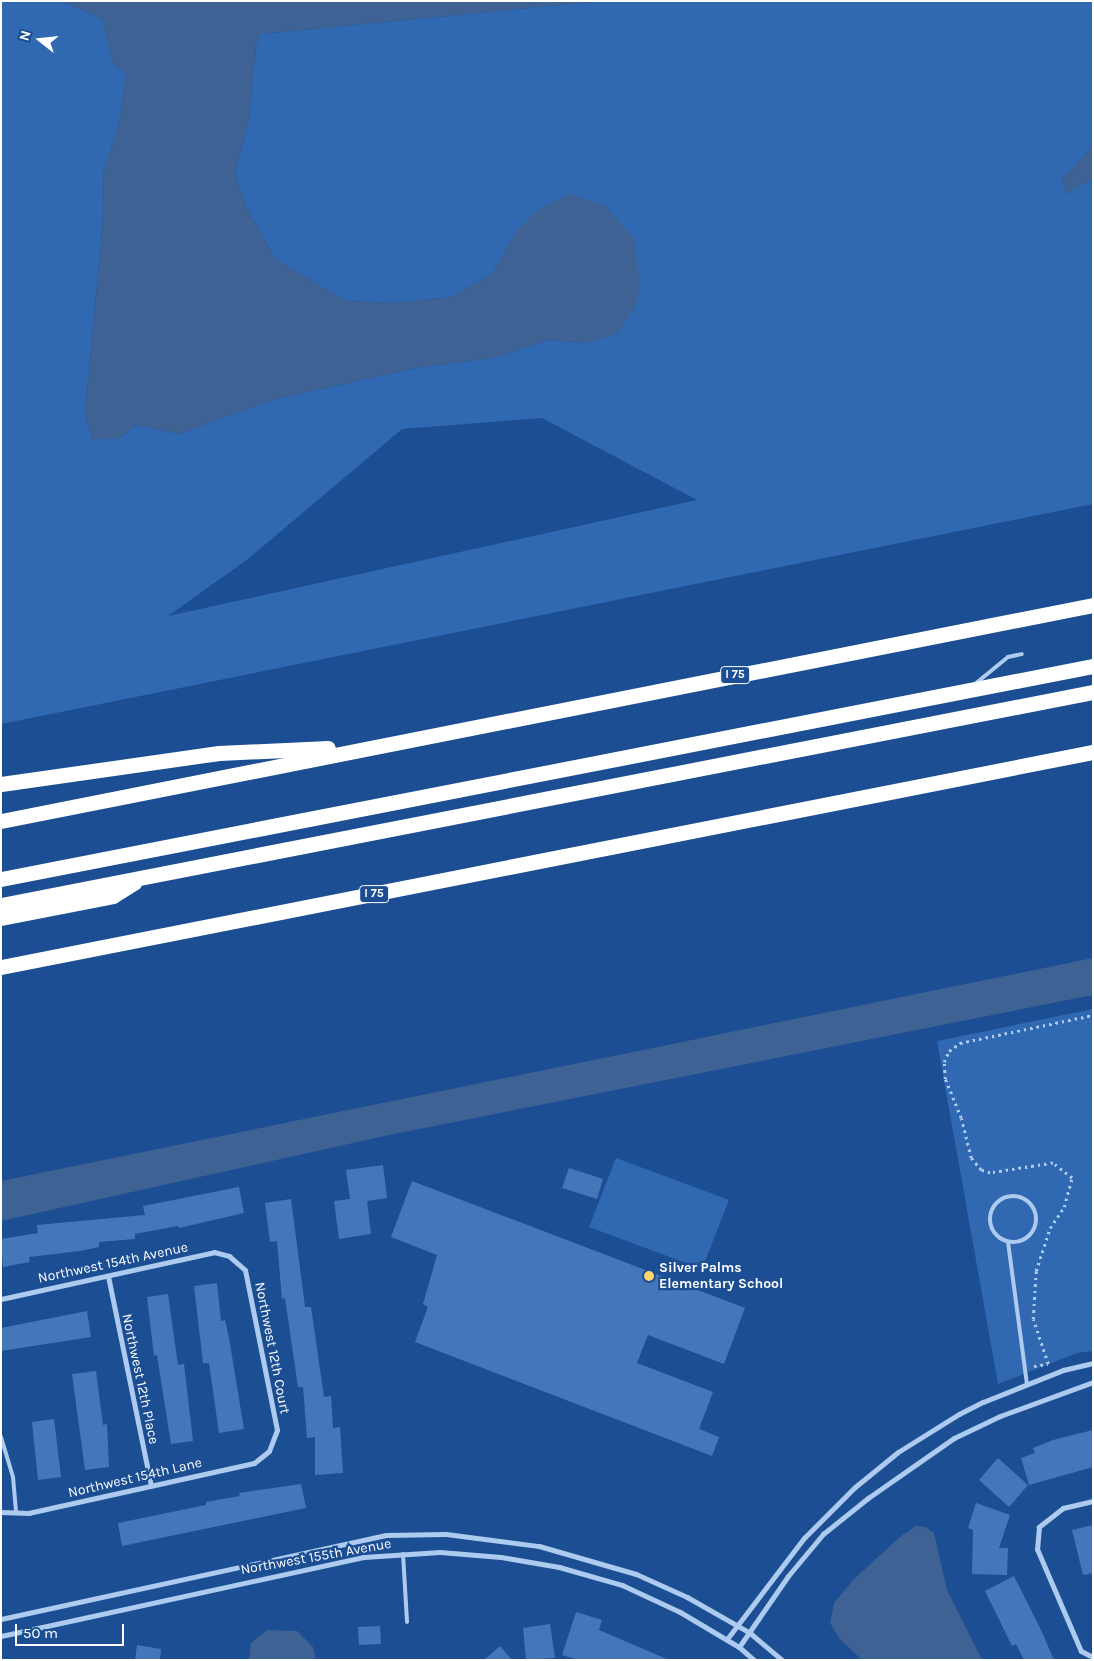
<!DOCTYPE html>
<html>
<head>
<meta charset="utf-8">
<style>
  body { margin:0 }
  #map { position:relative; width:1094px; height:1661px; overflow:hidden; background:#1c4e93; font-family:Karla,sans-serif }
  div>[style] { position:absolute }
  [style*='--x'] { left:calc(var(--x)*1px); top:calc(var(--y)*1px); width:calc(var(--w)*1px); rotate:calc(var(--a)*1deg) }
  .green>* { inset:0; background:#3068b1 }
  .water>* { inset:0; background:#3e6294 }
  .building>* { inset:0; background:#4477ba }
  .path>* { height:2.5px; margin-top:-1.25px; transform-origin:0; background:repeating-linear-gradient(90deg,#adcaef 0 2.5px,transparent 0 6.5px) }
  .lane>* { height:4px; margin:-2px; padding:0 2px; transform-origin:2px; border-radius:2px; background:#adcaef }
  .lane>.ring { margin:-2px; padding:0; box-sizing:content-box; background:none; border:4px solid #adcaef; border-radius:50% }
  .street>* { height:5px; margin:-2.5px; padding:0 2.5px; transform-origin:2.5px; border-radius:2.5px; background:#adcaef }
  .highway>* { height:15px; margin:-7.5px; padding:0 7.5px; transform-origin:7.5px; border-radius:7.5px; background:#fff }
  .dots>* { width:14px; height:14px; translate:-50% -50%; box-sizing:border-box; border:2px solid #1c4e93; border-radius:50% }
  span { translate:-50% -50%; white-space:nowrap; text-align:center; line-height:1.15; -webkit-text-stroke:4.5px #1c4e93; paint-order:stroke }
  .shield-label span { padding:1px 4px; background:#1c4e93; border:1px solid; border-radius:4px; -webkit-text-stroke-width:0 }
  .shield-label { font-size:12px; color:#fff; font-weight:700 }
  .street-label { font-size:14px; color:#fff }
  .poi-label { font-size:14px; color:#fff; font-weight:700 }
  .left { translate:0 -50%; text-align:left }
  .frame { position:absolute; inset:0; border:2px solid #fff; pointer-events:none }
  .north { position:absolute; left:15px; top:15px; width:50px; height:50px; -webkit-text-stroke:4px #1c4e93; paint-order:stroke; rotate:286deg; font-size:14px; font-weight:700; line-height:20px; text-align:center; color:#fff }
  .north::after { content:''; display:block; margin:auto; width:18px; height:22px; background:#fff; clip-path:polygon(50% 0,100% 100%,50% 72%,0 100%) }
  .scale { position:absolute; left:15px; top:1624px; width:109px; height:22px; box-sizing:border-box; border:2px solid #fff; border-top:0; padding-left:6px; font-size:15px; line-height:18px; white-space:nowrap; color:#fff; -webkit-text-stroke:4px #1c4e93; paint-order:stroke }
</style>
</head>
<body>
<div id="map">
  <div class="green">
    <i style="clip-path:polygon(evenodd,1px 1px,62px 1px,102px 19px,113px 63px,126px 73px,119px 124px,103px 173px,104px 209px,85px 414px,92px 439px,119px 439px,136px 425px,179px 434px,272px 400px,416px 368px,493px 358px,548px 340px,588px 343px,517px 230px,492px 274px,451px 297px,394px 303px,346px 301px,274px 258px,246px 206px,235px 173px,249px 120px,256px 46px,261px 34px,602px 1px,1093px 1px,1093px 146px,1062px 180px,1066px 194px,1093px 178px,1093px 504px,1px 724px,1px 1px,542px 418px,697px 500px,168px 616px,248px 559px,402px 429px,542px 418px)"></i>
    <i style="clip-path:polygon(1093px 1009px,1093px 1351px,1077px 1353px,998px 1384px,937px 1041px)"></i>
    <i style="clip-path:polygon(616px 1158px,729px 1200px,702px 1269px,589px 1227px)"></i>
  </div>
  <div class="water">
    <i style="clip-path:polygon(63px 1px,602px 1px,261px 34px,256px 46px,249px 120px,235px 173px,246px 206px,274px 258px,346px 301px,394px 303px,451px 297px,492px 274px,517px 230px,538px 210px,569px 194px,604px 205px,634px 238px,640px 281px,637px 304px,618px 333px,588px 343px,548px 340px,493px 358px,416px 368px,272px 400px,179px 434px,136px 425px,119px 439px,92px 439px,85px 414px,104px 209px,103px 173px,119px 124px,126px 73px,113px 63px,102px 19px)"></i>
    <i style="clip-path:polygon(1093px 146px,1093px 178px,1066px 194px,1062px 180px)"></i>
    <i style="clip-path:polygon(1093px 958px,1093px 995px,389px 1135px,1px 1221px,1px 1181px)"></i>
    <i style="clip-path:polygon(916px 1526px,926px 1527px,934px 1533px,947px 1590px,982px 1660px,862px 1660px,840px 1639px,830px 1623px,834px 1603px,853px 1580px,901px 1536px)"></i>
    <i style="clip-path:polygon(267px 1630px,297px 1631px,313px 1647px,316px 1660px,249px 1660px,251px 1643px)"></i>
  </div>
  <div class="building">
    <i style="clip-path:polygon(383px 1165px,387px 1198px,367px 1201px,371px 1234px,339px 1239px,334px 1201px,350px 1199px,346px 1170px)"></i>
    <i style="clip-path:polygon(569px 1168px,603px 1179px,597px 1199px,562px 1188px)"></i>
    <i style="clip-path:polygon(412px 1181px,745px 1308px,724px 1364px,648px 1335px,637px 1363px,713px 1392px,699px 1429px,719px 1437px,712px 1456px,415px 1342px,428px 1307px,423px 1304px,437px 1255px,391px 1237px)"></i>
    <i style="clip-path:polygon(239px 1187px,244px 1213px,179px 1228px,178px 1226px,135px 1234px,135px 1239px,99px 1242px,99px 1247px,80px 1251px,29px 1257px,30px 1262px,3px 1267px,1px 1239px,38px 1233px,37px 1225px,145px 1215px,143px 1206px)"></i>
    <i style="clip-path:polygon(291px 1199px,305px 1307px,311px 1307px,324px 1397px,331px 1396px,333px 1428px,340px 1427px,343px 1473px,315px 1475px,315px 1437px,307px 1438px,303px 1387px,298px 1387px,285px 1298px,282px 1299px,277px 1241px,270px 1242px,265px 1203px)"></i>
    <i style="clip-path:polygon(217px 1283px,221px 1321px,225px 1320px,229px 1338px,244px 1429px,219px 1433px,209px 1363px,203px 1363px,194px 1286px)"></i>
    <i style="clip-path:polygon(168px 1294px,178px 1365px,184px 1364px,193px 1441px,171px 1444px,157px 1355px,154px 1356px,147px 1297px)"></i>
    <i style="clip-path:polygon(87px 1311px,91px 1337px,1px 1351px,1px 1328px)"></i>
    <i style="clip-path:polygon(96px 1371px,103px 1425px,107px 1424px,109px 1467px,85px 1470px,72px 1374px)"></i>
    <i style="clip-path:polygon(54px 1419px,61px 1477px,38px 1480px,32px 1422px)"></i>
    <i style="clip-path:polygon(1093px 1430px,1093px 1467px,1029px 1485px,1021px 1458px,1035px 1453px,1033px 1448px,1053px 1440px)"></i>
    <i style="clip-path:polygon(998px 1458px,1028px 1485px,1009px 1507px,979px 1480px)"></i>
    <i style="clip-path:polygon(301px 1484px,306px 1508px,122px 1546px,118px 1523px,206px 1505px,206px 1502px,240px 1496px,239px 1493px)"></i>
    <i style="clip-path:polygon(976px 1503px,1010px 1515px,999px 1548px,1008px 1548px,1007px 1575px,972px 1574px,973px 1530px,968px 1528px)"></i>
    <i style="clip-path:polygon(1093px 1525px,1093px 1573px,1083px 1575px,1072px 1530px)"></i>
    <i style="clip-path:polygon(1014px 1576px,1041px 1630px,1054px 1660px,1024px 1660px,1016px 1644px,1012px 1646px,985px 1591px)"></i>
    <i style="clip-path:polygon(576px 1612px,602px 1620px,599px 1630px,669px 1660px,578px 1660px,562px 1655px)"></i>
    <i style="clip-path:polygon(550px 1624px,555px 1658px,526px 1660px,523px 1628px)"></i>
    <i style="clip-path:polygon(380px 1626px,381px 1644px,359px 1645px,358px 1627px)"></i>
    <i style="clip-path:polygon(137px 1645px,161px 1649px,160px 1660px,135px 1660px)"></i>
    <i style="clip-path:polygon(500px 1646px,512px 1660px,484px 1660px)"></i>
  </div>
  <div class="path">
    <i style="--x:1034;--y:1366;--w:14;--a:-8"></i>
    <i style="--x:1048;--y:1364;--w:47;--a:-108.4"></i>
    <i style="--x:1033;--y:1319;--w:48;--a:-86.4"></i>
    <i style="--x:1036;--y:1271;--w:45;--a:-72"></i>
    <i style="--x:1050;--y:1228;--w:25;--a:-56"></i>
    <i style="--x:1064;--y:1207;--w:30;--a:-75"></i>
    <i style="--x:1072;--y:1178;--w:24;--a:-142"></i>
    <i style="--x:1053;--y:1163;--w:64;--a:171"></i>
    <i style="--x:990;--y:1173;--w:9;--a:-162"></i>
    <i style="--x:981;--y:1170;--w:16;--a:-130"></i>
    <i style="--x:971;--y:1158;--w:41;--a:-104"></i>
    <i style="--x:961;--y:1118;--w:42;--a:-112.3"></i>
    <i style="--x:945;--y:1079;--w:17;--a:-93"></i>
    <i style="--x:944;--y:1062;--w:12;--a:-66"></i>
    <i style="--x:949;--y:1051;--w:14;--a:-36"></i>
    <i style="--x:960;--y:1043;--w:136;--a:-11.9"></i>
  </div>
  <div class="lane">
    <i style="--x:975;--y:684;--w:43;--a:-39.3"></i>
    <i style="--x:1008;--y:657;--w:14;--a:-12"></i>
    <i class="ring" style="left:990px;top:1196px;width:42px;height:42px"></i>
    <i style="--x:1008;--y:1242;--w:144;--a:82.4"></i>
    <i style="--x:1;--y:1437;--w:42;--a:73.3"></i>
    <i style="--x:13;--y:1477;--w:36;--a:85"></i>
    <i style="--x:403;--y:1554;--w:68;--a:86.6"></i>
  </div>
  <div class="street">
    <i style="--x:108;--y:1276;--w:214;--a:78.4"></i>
    <i style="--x:1;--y:1299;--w:218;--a:-12.4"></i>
    <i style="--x:214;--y:1252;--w:16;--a:15"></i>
    <i style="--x:229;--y:1256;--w:21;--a:41"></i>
    <i style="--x:245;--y:1270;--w:163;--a:78.7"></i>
    <i style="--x:277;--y:1430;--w:22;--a:111"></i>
    <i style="--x:269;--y:1451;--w:19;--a:141"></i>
    <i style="--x:254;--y:1463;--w:230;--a:167.5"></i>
    <i style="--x:29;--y:1513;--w:28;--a:-178"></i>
    <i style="--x:1093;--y:1501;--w:31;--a:167"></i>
    <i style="--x:1063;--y:1508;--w:31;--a:142"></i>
    <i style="--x:1039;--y:1527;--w:22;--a:95"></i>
    <i style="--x:1037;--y:1549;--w:111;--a:66.7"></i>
    <i style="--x:1081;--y:1651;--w:13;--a:27"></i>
    <i style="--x:1;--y:1619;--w:394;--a:-12.3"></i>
    <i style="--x:386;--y:1535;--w:60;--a:-1"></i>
    <i style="--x:446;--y:1534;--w:94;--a:7.4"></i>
    <i style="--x:539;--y:1546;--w:101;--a:16.1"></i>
    <i style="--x:636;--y:1574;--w:56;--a:24.3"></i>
    <i style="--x:687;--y:1597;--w:73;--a:29.7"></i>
    <i style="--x:750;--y:1633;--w:42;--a:40.2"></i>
    <i style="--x:1;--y:1636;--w:371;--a:-12.3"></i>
    <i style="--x:364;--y:1557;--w:76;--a:-3.8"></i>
    <i style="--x:440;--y:1552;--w:61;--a:4.7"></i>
    <i style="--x:501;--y:1557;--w:59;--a:9.8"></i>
    <i style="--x:559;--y:1567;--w:66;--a:15.9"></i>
    <i style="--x:622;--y:1585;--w:64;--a:25"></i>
    <i style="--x:680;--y:1612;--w:69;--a:30.7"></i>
    <i style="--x:739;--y:1647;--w:20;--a:41"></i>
    <i style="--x:727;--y:1639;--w:127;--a:-52.7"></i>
    <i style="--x:804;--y:1538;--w:72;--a:-45"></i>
    <i style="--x:855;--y:1487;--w:55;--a:-39.1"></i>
    <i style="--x:898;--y:1452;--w:72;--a:-31.9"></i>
    <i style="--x:959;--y:1414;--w:27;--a:-27"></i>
    <i style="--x:983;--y:1402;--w:86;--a:-21.8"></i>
    <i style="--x:1063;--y:1370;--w:31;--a:-13"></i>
    <i style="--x:739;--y:1647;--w:86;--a:-55.4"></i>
    <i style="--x:788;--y:1576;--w:55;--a:-50.2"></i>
    <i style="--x:823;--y:1534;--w:58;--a:-38.7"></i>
    <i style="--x:868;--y:1498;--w:105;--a:-34.9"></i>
    <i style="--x:954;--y:1438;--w:51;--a:-25.6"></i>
    <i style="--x:1000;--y:1416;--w:99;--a:-20.1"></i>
  </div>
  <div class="highway">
    <i style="--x:1;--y:784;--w:220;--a:-8.1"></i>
    <i style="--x:219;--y:753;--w:109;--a:-2.6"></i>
    <i style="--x:1;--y:821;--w:1113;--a:-11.19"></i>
    <i style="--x:1;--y:879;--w:1113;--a:-11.04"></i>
    <i style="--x:1;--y:905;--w:1113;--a:-11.04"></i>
    <i style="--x:1;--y:918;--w:114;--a:-11.1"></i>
    <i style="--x:113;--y:896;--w:25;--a:-32"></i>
    <i style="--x:1;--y:967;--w:1113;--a:-11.14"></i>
  </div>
  <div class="dots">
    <i style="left:649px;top:1276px;background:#ffd66b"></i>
  </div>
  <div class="shield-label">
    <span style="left:735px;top:675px">I 75</span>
    <span style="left:374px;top:894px">I 75</span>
  </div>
  <div class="street-label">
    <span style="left:113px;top:1263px;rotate:-12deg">Northwest 154th Avenue</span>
    <span style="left:272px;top:1348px;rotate:79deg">Northwest 12th Court</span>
    <span style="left:140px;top:1379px;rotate:78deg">Northwest 12th Place</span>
    <span style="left:135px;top:1478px;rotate:-13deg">Northwest 154th Lane</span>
    <span style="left:316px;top:1557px;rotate:-10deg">Northwest 155th Avenue</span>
  </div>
  <div class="poi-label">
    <span class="left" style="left:659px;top:1276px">Silver Palms<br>Elementary School</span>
  </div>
  <div class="frame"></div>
  <div class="north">N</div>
  <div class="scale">50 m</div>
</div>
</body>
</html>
